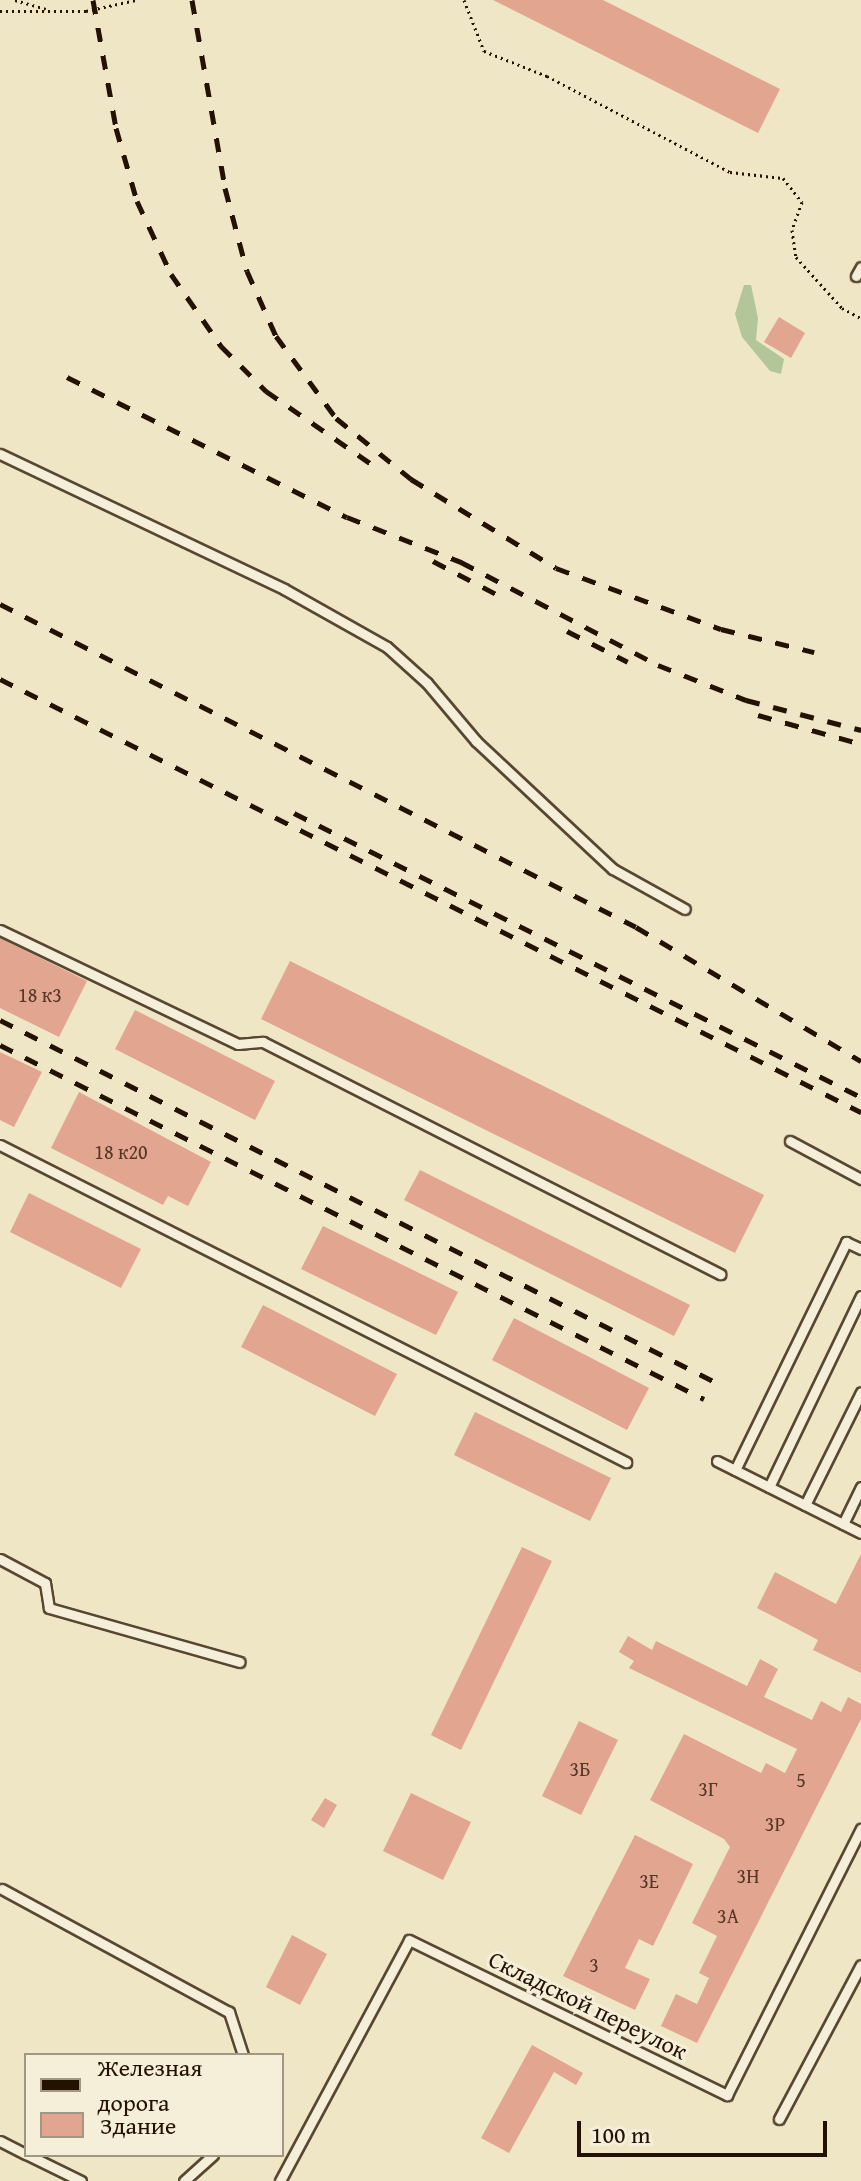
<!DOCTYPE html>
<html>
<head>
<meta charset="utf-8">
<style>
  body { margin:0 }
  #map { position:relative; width:861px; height:2181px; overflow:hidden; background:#efe6c5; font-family:"Gentium Book Plus",serif }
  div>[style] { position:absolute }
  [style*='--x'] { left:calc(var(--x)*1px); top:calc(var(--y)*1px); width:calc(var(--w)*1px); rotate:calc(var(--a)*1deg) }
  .green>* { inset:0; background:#b2c69a }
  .building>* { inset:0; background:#e2a590 }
  .path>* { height:3px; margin-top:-1.5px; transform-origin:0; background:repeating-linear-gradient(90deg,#241200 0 2px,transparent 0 6px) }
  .roads { filter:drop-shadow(2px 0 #574731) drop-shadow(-2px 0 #574731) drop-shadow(0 2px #574731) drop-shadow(0 -2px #574731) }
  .service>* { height:9px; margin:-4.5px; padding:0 4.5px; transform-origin:4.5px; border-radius:4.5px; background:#f5efd9 }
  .rail>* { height:5px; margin-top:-2.5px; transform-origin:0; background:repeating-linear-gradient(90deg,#241200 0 14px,transparent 0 28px) }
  span { translate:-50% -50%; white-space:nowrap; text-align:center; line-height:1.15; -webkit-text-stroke:6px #f5efd9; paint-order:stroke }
  .number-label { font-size:20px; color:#543724 }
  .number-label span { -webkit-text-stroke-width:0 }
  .street-label { font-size:24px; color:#241200 }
  .legend { position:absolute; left:24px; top:2053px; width:260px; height:104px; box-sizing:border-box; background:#f5efd9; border:2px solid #a19782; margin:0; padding:10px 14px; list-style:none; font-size:24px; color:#241200 }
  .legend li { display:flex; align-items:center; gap:16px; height:40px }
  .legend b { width:40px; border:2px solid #a19782 }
  .scale { position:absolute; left:577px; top:2121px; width:250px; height:36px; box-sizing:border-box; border:4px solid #241200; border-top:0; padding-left:10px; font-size:24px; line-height:28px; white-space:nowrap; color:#241200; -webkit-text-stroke:6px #f5efd9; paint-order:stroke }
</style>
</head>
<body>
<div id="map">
  <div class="green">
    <i style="clip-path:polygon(744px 285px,751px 285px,758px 318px,756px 340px,784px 359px,781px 374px,770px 371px,742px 337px,735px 314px)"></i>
  </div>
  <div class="building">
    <i style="clip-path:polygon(493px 0,603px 0,780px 89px,758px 133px)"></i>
    <i style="clip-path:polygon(779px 317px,805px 333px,791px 358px,764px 342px)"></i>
    <i style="clip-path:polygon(0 938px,87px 981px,59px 1037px,0 1008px)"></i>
    <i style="clip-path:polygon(290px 961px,764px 1195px,735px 1253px,261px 1019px)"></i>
    <i style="clip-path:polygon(135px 1010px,275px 1081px,255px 1120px,115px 1049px)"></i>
    <i style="clip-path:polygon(0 1052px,42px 1072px,14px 1127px,0 1120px)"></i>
    <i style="clip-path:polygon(79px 1092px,211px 1162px,188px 1206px,168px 1196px,163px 1205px,51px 1148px)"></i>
    <i style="clip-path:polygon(420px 1170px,690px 1305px,674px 1336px,404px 1200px)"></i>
    <i style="clip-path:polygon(29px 1193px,141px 1249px,121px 1288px,10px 1232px)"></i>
    <i style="clip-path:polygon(323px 1226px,458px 1292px,436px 1335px,301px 1269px)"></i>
    <i style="clip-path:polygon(263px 1305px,397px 1374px,375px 1416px,241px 1347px)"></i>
    <i style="clip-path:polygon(514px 1318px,649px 1388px,627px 1430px,492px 1360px)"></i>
    <i style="clip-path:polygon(475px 1412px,611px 1478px,590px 1521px,454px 1455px)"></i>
    <i style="clip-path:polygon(522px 1547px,552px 1561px,461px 1750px,431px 1735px)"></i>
    <i style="clip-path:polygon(861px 1554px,861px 1673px,813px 1650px,818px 1640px,757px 1608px,775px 1572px,836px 1604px)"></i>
    <i style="clip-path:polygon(628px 1636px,652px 1650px,656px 1641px,747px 1686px,760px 1659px,778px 1669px,764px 1697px,812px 1720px,821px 1701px,841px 1712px,848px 1697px,861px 1704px,861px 1719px,697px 2043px,661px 2026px,676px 1994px,697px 2004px,709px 1978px,699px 1973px,717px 1936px,692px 1923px,730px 1847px,724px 1839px,650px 1800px,684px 1734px,761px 1773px,766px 1763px,785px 1773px,797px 1749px,629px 1668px,634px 1661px,619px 1652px)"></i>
    <i style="clip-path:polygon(579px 1721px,618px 1740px,581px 1815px,542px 1796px)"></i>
    <i style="clip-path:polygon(411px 1793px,471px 1822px,443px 1880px,383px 1851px)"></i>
    <i style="clip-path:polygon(325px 1798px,337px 1805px,324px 1828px,311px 1820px)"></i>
    <i style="clip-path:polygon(635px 1835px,693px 1864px,653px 1946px,639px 1939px,625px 1968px,650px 1979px,635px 2010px,563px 1976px)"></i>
    <i style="clip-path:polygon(292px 1935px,327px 1954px,300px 2005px,266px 1987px)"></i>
    <i style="clip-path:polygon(532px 2045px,583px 2073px,576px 2085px,554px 2072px,509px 2153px,481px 2138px)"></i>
  </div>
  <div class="path">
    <i style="--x:15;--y:0;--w:32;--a:16"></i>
    <i style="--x:464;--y:0;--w:55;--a:68.6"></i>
    <i style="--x:484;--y:51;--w:68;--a:21.6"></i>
    <i style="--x:547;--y:76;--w:207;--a:27.7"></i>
    <i style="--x:730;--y:172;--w:53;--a:6.5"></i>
    <i style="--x:783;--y:178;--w:31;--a:52"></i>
    <i style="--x:802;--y:202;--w:30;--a:110"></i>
    <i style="--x:792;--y:230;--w:27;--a:82"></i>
    <i style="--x:796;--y:257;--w:69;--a:48"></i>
    <i style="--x:842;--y:308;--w:21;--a:28"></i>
    <i style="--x:0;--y:11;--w:86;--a:0"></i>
    <i style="--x:86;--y:11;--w:51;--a:-12.4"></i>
  </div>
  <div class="roads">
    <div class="service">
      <i style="--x:856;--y:276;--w:10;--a:-61"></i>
      <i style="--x:0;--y:454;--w:314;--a:25.4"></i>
      <i style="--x:284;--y:589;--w:118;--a:29.4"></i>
      <i style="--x:387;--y:647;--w:54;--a:42"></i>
      <i style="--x:427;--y:683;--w:76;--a:49.8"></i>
      <i style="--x:476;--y:741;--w:187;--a:43.1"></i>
      <i style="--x:613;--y:869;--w:82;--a:29.1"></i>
      <i style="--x:0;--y:930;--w:264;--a:25.6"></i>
      <i style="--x:238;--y:1044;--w:25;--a:-5"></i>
      <i style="--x:263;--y:1042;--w:513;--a:26.92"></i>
      <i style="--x:790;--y:1141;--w:81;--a:28.2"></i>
      <i style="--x:0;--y:1145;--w:702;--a:26.86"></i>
      <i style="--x:717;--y:1461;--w:161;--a:26.6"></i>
      <i style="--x:735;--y:1470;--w:254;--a:-64"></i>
      <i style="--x:846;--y:1242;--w:17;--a:25"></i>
      <i style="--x:769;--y:1487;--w:212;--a:-64.3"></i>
      <i style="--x:805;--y:1505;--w:126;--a:-63.6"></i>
      <i style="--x:843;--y:1524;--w:41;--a:-64.1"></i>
      <i style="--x:0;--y:1559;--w:51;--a:28.1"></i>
      <i style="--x:45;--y:1583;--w:25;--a:81"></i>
      <i style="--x:49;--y:1608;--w:198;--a:15.8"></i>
      <i style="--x:2;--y:1889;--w:258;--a:28.5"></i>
      <i style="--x:229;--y:2012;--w:45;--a:72"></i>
      <i style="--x:779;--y:2119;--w:174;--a:-62"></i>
      <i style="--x:0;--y:2141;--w:29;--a:27"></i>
      <i style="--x:28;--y:2155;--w:59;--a:26.1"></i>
      <i style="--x:184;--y:2181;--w:39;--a:-42"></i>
      <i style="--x:280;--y:2181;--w:273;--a:-61.8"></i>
      <i style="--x:409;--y:1940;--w:354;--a:26"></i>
      <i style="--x:727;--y:2095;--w:298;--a:-63.3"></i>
    </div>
  </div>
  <div class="rail">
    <i style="--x:93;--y:0;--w:130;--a:79.8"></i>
    <i style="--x:116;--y:128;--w:76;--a:74"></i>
    <i style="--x:137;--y:201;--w:81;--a:65"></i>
    <i style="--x:171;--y:274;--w:88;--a:55.2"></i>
    <i style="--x:221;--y:346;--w:64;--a:45"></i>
    <i style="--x:266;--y:391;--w:135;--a:34.7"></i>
    <i style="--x:192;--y:0;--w:191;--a:80"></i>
    <i style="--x:225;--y:188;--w:86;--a:75.2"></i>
    <i style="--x:247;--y:271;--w:71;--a:66"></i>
    <i style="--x:276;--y:336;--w:102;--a:53.8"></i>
    <i style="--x:336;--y:418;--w:97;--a:39.1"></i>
    <i style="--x:411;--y:479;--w:170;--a:31.5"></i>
    <i style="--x:556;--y:568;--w:176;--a:20.3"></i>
    <i style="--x:721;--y:629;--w:96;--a:13.9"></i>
    <i style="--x:67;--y:377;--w:313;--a:26.6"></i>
    <i style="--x:347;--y:517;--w:123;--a:21.5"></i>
    <i style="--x:461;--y:562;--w:222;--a:27.6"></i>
    <i style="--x:658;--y:665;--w:95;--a:21.7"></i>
    <i style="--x:746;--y:700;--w:119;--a:14.6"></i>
    <i style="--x:433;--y:561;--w:71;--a:27.6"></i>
    <i style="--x:0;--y:604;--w:713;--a:26.92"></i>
    <i style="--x:636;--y:927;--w:262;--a:30.8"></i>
    <i style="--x:567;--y:631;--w:68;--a:26.9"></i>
    <i style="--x:0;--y:679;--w:964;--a:26.7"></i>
    <i style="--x:758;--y:715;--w:107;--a:15.7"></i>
    <i style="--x:294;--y:813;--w:634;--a:26.61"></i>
    <i style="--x:0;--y:1020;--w:801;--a:26.85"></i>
    <i style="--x:0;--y:1045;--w:788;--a:26.7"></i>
  </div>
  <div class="number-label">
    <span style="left:40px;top:994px">18 к3</span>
    <span style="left:121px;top:1151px">18 к20</span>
    <span style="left:580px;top:1768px">3Б</span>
    <span style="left:801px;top:1779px">5</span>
    <span style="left:708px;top:1788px">3Г</span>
    <span style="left:775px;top:1823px">3Р</span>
    <span style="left:748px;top:1875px">3Н</span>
    <span style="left:649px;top:1880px">3Е</span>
    <span style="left:728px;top:1915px">3А</span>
    <span style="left:594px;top:1964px">3</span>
  </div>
  <div class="street-label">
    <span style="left:588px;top:2005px;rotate:26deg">Складской переулок</span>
  </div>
  <ul class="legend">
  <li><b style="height:10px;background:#241200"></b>Железная дорога</li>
  <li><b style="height:22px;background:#e2a590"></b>Здание</li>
  </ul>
  <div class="scale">100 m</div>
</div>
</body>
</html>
